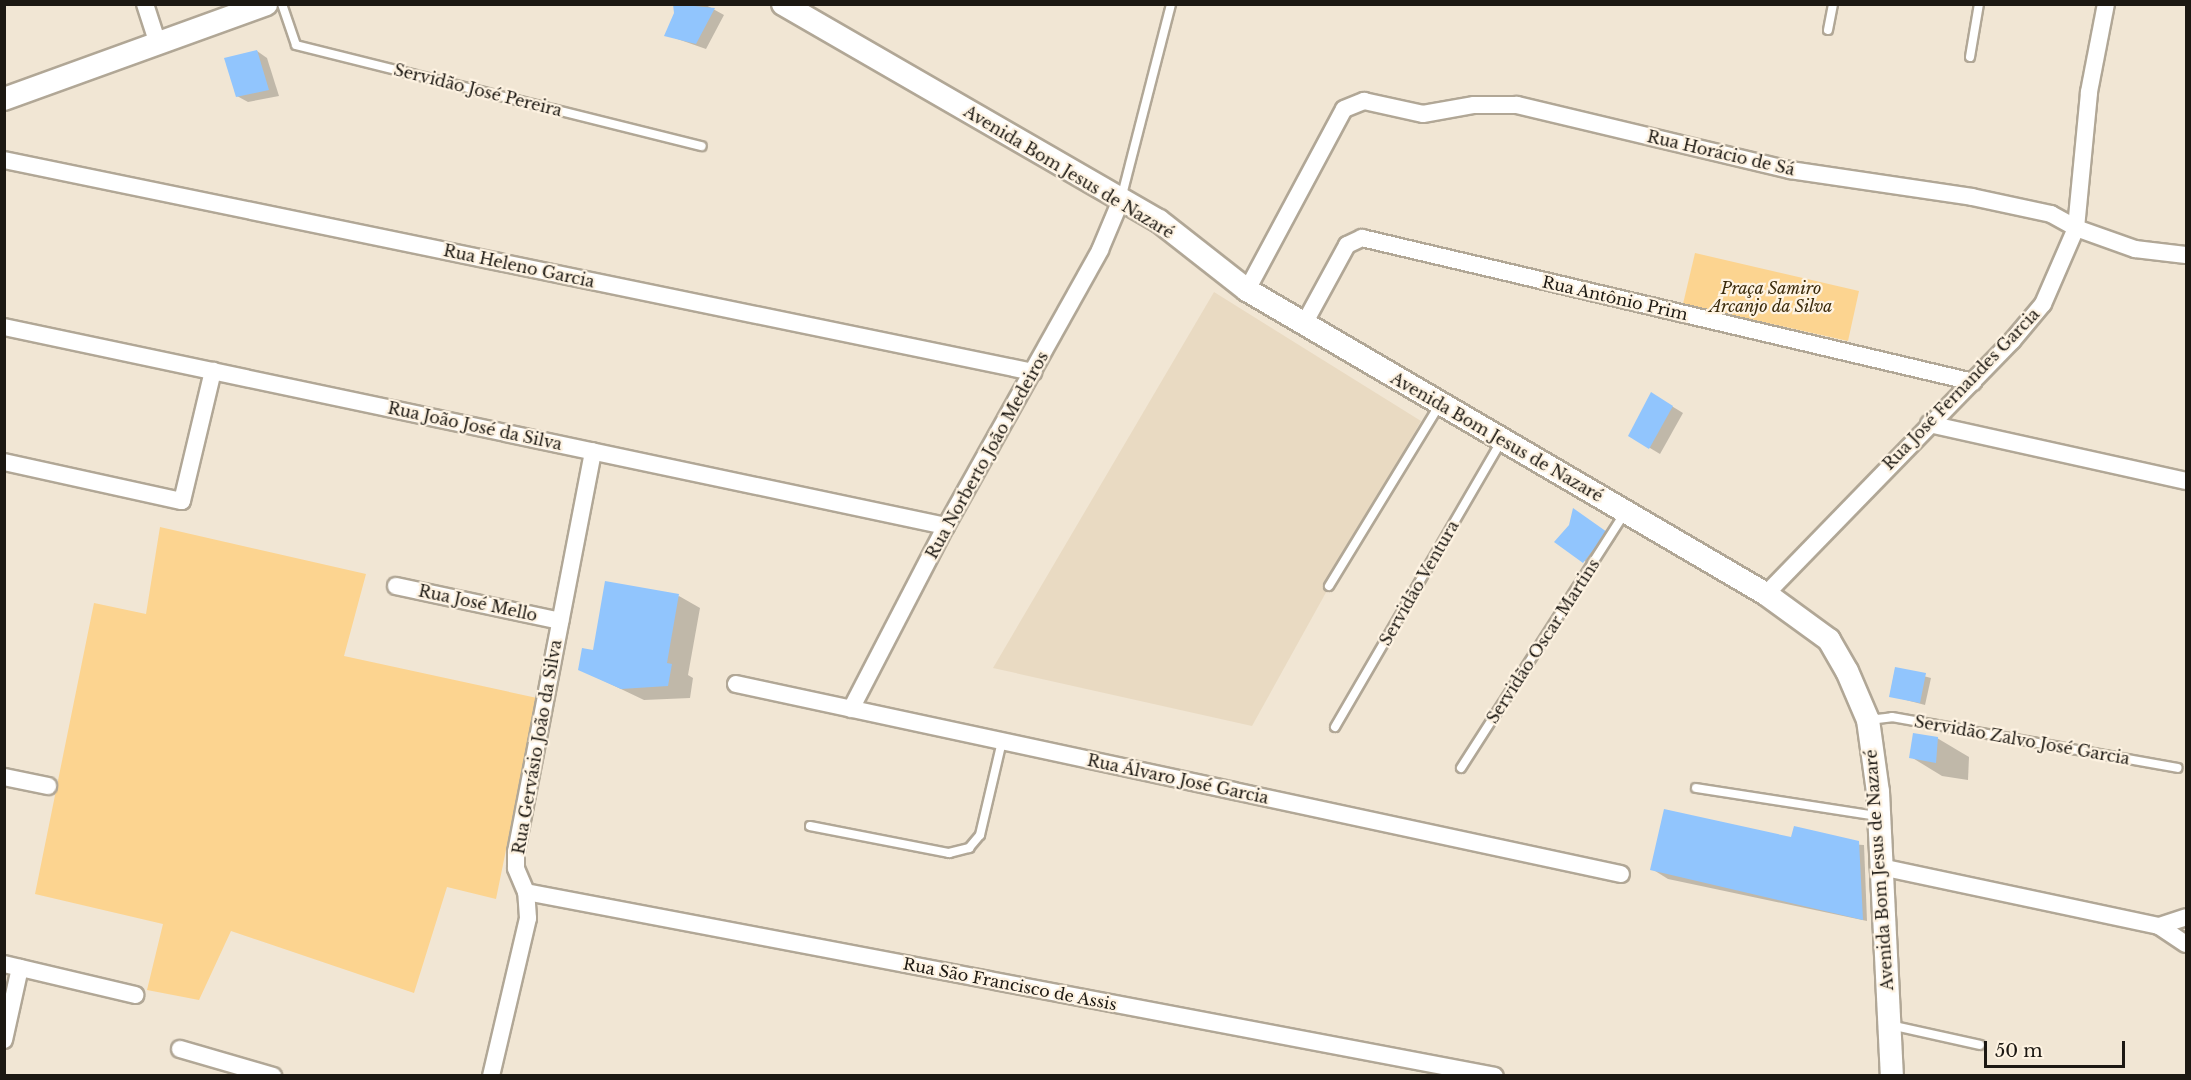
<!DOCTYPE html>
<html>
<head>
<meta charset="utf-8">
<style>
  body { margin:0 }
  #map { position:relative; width:2191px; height:1080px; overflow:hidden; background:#f1e6d4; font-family:"Libre Baskerville",serif }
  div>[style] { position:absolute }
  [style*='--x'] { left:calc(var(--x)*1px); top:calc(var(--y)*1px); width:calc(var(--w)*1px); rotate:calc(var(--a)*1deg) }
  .built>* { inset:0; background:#e9dac2 }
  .green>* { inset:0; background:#fcd490 }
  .shadow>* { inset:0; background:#0003 }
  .building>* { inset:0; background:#91c5fd }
  .roads { filter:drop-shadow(2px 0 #b1a796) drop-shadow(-2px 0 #b1a796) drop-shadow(0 2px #b1a796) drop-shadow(0 -2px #b1a796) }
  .service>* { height:8px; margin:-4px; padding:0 4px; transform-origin:4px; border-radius:4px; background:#fff }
  .minor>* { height:16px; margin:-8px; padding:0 8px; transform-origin:8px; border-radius:8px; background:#fff }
  .secondary>* { height:22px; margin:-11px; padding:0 11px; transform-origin:11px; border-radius:11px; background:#fff }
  span { translate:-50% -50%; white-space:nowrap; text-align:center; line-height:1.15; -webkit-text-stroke:4.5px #fef3e2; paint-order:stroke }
  .street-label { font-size:16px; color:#1c1812 }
  .park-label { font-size:16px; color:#39290a; font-style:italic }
  .frame { position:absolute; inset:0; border:6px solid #1c1812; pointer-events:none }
  .scale { position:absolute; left:1984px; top:1041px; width:141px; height:27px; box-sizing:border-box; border:3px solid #1c1812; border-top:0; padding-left:8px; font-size:18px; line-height:21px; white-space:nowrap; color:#1c1812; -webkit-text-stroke:4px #fef3e2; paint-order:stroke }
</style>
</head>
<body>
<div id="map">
  <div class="built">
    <i style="clip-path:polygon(1214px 292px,1421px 421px,1252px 726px,993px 668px)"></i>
  </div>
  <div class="green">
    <i style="clip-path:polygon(1695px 253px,1859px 291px,1848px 341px,1683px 304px)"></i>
    <i style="clip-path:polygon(160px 527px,366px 574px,344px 656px,537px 698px,496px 899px,447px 887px,414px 993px,231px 931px,199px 1000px,147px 990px,163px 924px,35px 894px,94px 603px,146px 614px)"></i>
  </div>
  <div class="shadow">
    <i style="clip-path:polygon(674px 4px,704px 4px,724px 15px,706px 49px,666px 35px,676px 13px)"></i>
    <i style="clip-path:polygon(257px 51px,267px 58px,279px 96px,248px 102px,237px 96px)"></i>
    <i style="clip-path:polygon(1652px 394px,1683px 413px,1660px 454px,1630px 436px)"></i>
    <i style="clip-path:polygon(1574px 510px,1616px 539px,1595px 568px,1556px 542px,1571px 526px)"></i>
    <i style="clip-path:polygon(679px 596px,700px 608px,688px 675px,693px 678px,690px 698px,644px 700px,579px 669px,594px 651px)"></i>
    <i style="clip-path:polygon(1896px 669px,1931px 678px,1925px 705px,1891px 696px)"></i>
    <i style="clip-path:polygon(1937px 738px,1969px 757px,1968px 780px,1942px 776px,1911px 757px)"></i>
    <i style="clip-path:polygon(1798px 841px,1864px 845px,1867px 921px,1668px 879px,1652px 869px)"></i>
  </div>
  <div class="building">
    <i style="clip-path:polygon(673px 4px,715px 8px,696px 44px,664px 36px,674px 13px)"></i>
    <i style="clip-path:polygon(257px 50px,269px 90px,236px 97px,224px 58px)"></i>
    <i style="clip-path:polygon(1651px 392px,1673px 406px,1649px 449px,1628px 436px)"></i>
    <i style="clip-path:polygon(1573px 508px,1607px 532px,1583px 563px,1554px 542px,1569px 525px)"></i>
    <i style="clip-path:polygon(605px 581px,679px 594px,667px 663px,672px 664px,668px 686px,621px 689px,578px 670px,582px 648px,593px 650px)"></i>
    <i style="clip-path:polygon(1895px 667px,1926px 673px,1920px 703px,1889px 697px)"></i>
    <i style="clip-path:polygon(1913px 733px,1938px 737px,1936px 763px,1909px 758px)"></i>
    <i style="clip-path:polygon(1664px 809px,1791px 837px,1794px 826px,1859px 841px,1863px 920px,1650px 870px)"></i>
  </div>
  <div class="roads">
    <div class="service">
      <i style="--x:282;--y:4;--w:43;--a:71.1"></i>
      <i style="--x:296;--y:45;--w:418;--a:14"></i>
      <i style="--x:1828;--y:30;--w:26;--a:-79"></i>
      <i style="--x:1970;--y:57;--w:54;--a:-80.4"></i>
      <i style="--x:1121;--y:199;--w:201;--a:-75.6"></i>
      <i style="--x:1329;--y:586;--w:211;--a:-58.6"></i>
      <i style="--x:1869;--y:720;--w:23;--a:-7"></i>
      <i style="--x:1892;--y:717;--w:290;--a:10.1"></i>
      <i style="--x:1335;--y:727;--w:332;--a:-59.8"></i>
      <i style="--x:1461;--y:768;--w:302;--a:-57.3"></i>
      <i style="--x:1696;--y:788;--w:183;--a:8.8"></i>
      <i style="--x:810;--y:826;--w:142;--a:11"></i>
      <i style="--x:949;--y:853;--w:21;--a:-14"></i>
      <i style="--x:969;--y:848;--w:17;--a:-50"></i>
      <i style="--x:980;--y:835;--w:97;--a:-76.8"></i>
      <i style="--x:1890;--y:1025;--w:92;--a:12.5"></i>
    </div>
    <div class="minor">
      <i style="--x:145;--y:4;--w:42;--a:72"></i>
      <i style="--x:4;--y:160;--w:1051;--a:11.64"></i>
      <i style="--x:1247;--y:290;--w:205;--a:-61.8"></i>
      <i style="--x:1344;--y:109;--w:22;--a:-22"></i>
      <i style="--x:1364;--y:101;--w:60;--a:12.4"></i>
      <i style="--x:1423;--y:114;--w:52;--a:-10"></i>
      <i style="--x:1474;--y:105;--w:43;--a:0"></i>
      <i style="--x:1517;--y:105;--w:281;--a:13.4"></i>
      <i style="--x:1790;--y:170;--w:184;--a:8.4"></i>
      <i style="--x:1972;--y:197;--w:81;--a:12.1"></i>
      <i style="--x:2051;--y:214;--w:29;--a:29"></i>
      <i style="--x:2076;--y:228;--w:63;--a:19.6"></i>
      <i style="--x:2135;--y:249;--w:51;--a:6.7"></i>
      <i style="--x:1304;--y:324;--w:90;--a:-61.4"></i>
      <i style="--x:1347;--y:245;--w:17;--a:-25"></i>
      <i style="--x:1362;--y:238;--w:628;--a:13.26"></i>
      <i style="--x:4;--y:327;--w:963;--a:11.93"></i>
      <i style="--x:1929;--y:424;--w:263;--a:12.5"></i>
      <i style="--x:4;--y:462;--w:182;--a:12.4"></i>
      <i style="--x:182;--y:501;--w:134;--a:-76.6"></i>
      <i style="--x:396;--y:586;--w:168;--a:12"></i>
      <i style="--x:1766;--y:594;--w:353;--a:-45.8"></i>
      <i style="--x:2012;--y:341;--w:48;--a:-50"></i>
      <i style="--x:2043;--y:304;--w:83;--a:-66.5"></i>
      <i style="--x:2076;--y:228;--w:137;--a:-84.5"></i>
      <i style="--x:2089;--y:92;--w:90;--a:-79.1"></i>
      <i style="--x:736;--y:684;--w:905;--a:12.12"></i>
      <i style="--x:851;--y:709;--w:206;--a:-62.6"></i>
      <i style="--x:946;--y:526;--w:316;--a:-60.8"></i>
      <i style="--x:1100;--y:250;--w:54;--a:-67.2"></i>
      <i style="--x:4;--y:777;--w:45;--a:11.6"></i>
      <i style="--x:1881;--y:867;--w:284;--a:12"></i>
      <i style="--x:2159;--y:926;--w:28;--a:-18"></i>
      <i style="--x:526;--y:892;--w:986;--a:10.75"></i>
      <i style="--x:2159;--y:926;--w:32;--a:34"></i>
      <i style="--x:4;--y:964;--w:135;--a:13.3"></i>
      <i style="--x:4;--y:1040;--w:74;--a:-77.5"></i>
      <i style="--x:180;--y:1049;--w:97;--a:16.2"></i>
      <i style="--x:491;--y:1076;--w:162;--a:-76.8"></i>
      <i style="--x:528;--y:918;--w:26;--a:-94"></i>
      <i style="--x:526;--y:892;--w:26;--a:-113"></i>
      <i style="--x:516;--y:868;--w:16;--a:-90"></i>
      <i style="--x:516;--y:852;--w:408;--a:-79.1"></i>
    </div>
    <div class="secondary">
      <i style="--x:783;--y:4;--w:434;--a:30"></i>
      <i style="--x:1159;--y:221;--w:112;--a:38.1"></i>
      <i style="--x:1247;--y:290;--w:601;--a:30.36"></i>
      <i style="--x:1766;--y:594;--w:78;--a:36.1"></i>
      <i style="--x:1829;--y:640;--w:36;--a:60"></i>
      <i style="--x:1847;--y:671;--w:53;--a:66.8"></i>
      <i style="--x:1868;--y:720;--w:73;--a:82.1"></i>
      <i style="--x:1878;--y:792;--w:284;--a:87.2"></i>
      <i style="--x:4;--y:99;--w:279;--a:-19.9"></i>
    </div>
  </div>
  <div class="street-label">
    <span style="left:478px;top:90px;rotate:14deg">Servidão José Pereira</span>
    <span style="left:1721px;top:153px;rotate:13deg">Rua Horácio de Sá</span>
    <span style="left:1069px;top:172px;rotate:31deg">Avenida Bom Jesus de Nazaré</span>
    <span style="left:519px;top:266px;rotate:12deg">Rua Heleno Garcia</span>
    <span style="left:1615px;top:298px;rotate:13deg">Rua Antônio Prim</span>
    <span style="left:1961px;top:389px;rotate:-46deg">Rua José Fernandes Garcia</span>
    <span style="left:475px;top:426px;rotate:12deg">Rua João José da Silva</span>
    <span style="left:1497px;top:437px;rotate:30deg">Avenida Bom Jesus de Nazaré</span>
    <span style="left:987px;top:455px;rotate:-61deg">Rua Norberto João Medeiros</span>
    <span style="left:1419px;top:583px;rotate:-60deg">Servidão Ventura</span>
    <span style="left:478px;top:603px;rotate:12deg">Rua José Mello</span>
    <span style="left:1543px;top:641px;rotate:-57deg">Servidão Oscar Martins</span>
    <span style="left:2022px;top:740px;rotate:10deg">Servidão Zalvo José Garcia</span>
    <span style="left:537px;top:747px;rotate:-80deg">Rua Gervásio João da Silva</span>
    <span style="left:1178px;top:779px;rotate:12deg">Rua Álvaro José Garcia</span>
    <span style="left:1879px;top:870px;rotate:-94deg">Avenida Bom Jesus de Nazaré</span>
    <span style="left:1010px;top:984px;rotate:11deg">Rua São Francisco de Assis</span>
  </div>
  <div class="park-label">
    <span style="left:1771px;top:297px">Praça Samiro<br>Arcanjo da Silva</span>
  </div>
  <div class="frame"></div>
  <div class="scale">50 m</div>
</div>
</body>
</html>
